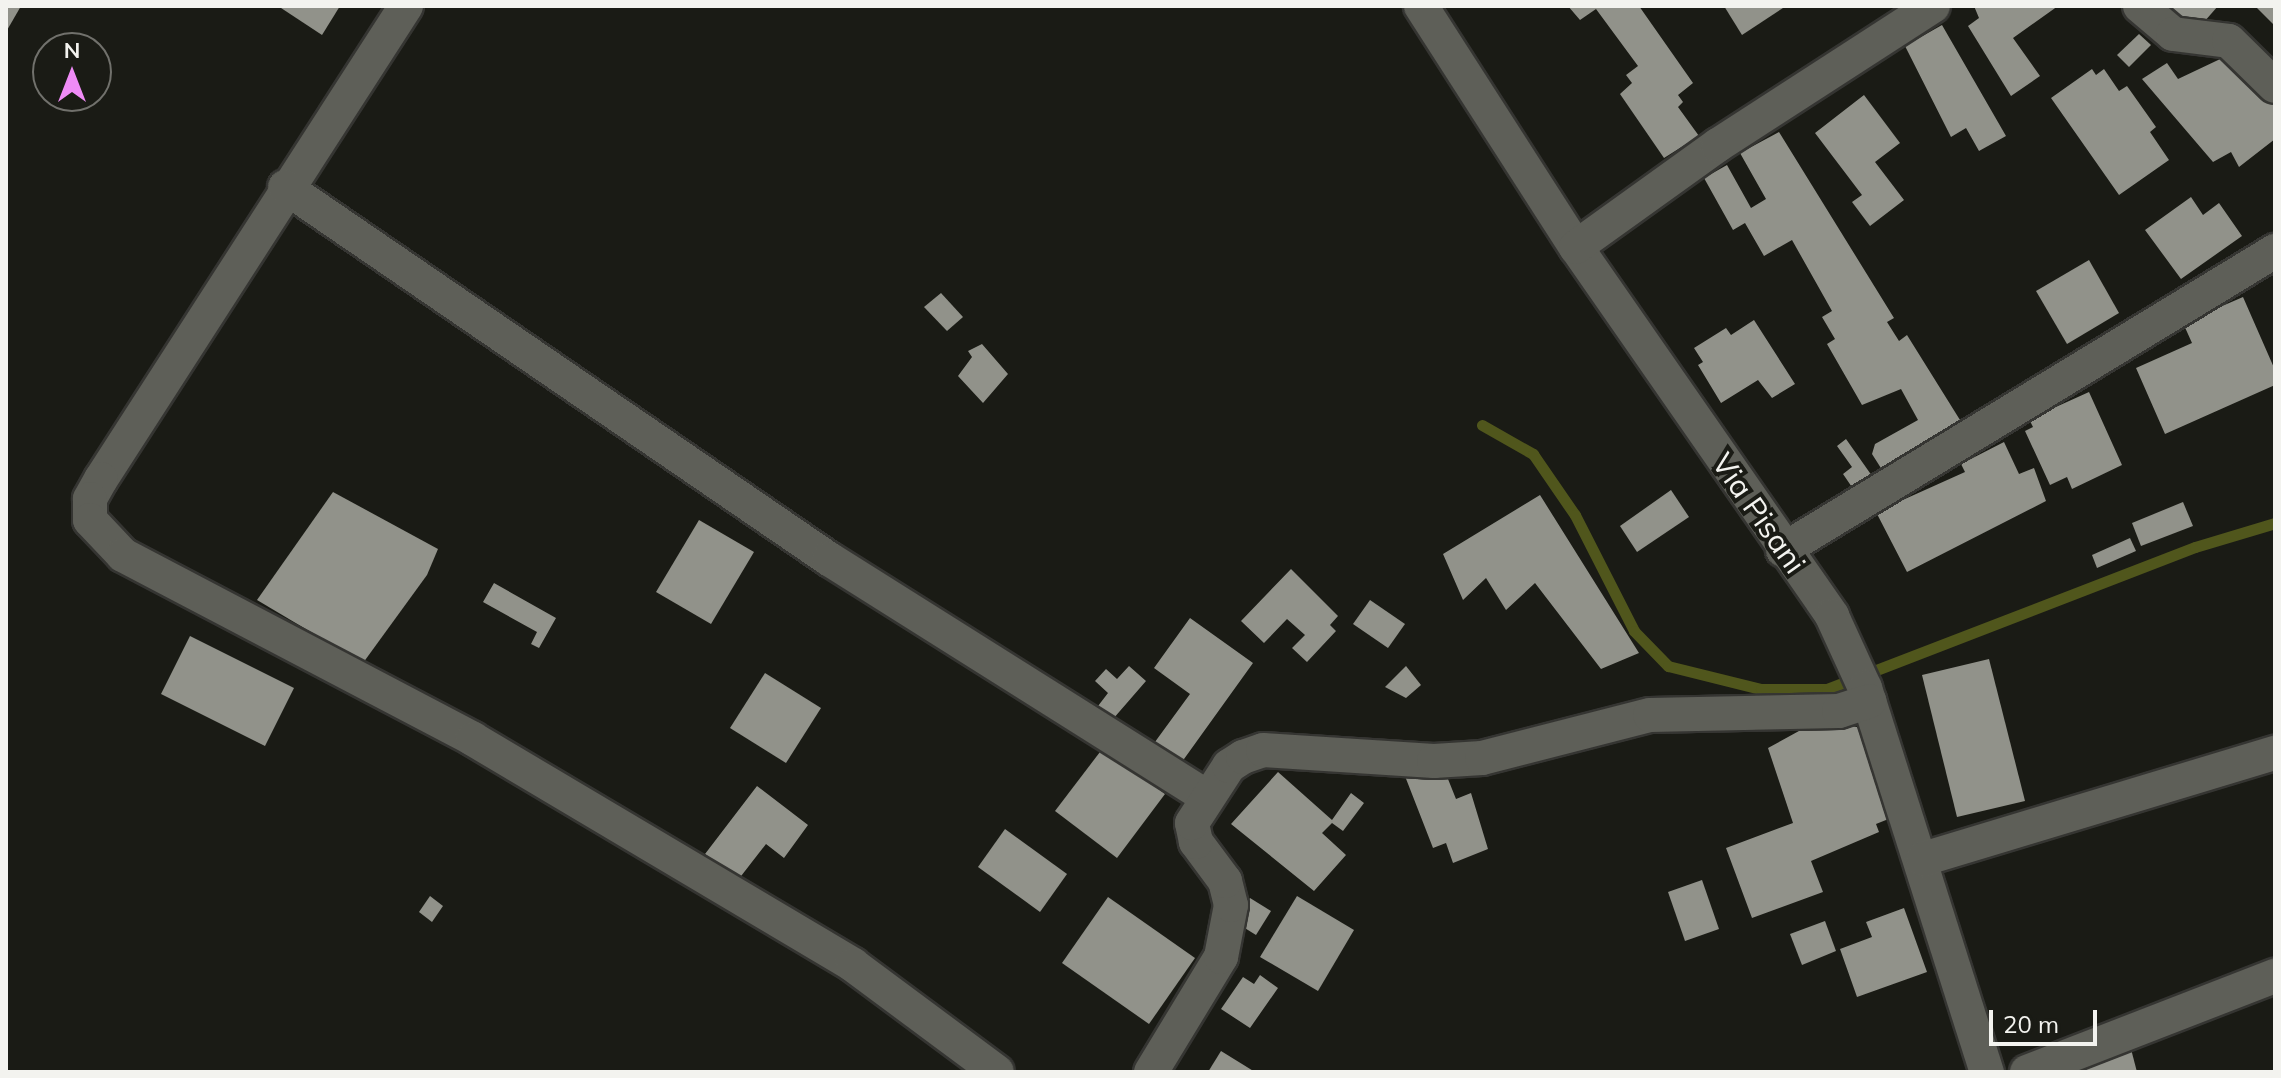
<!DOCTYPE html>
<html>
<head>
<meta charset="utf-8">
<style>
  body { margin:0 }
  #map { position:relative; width:2281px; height:1078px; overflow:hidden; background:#1a1b15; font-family:Mulish,sans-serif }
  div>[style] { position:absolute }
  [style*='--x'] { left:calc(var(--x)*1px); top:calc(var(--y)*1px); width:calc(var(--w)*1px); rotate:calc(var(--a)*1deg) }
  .stream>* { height:11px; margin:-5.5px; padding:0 5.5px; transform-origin:5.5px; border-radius:5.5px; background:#50561c }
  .building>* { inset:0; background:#91928a }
  .roads { filter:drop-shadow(2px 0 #353532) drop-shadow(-2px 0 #353532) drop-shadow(0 2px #353532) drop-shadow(0 -2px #353532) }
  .minor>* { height:34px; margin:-17px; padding:0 17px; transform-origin:17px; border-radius:17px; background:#5e5f58 }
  span { translate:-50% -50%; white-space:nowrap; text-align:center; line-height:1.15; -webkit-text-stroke:8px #1a1b15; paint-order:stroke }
  .street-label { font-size:30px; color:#f3f3ef }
  .frame { position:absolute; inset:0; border:8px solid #f3f3ef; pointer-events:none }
  .north { position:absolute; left:32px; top:32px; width:80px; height:80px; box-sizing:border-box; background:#1a1b15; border:2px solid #71716c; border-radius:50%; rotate:0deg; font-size:22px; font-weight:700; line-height:32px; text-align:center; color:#f3f3ef }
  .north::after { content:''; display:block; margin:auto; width:28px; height:36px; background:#ef8bf6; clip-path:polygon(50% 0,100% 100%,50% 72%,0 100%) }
  .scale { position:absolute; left:1989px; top:1010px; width:108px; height:36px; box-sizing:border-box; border:4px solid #f3f3ef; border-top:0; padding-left:10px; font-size:24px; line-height:28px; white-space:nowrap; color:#f3f3ef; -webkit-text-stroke:6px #1a1b15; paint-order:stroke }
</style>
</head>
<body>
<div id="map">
  <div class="stream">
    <i style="--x:1482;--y:425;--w:59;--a:29.6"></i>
    <i style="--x:1533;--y:454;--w:74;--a:55.5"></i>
    <i style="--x:1575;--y:515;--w:130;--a:63"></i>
    <i style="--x:1634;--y:631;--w:49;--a:45.8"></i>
    <i style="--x:1668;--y:666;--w:96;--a:13.9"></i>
    <i style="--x:1761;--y:689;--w:66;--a:0"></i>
    <i style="--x:1827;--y:689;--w:394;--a:-21.1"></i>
    <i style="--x:2195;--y:547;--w:84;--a:-16.7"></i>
  </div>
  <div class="building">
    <i style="clip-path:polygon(6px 6px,21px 6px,6px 32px)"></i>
    <i style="clip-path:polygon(278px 6px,340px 6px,322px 35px)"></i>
    <i style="clip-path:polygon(1568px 6px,1639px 6px,1693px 83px,1678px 95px,1683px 102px,1678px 107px,1699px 136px,1664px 158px,1620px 94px,1632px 83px,1626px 75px,1638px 66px,1596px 9px,1580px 20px)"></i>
    <i style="clip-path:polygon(1724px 6px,1786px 6px,1742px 35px)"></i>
    <i style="clip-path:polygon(1974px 6px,2058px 6px,2013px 38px,2040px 76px,2011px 96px,1968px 26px,1979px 18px)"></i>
    <i style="clip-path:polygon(2169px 6px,2218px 6px,2197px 30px,2181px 16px,2175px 22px,2166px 12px)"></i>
    <i style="clip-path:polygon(2255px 6px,2275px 6px,2275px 26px)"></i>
    <i style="clip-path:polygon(1942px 25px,2006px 136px,1979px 151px,1966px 128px,1951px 137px,1905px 46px)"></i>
    <i style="clip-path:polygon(2139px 34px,2151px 45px,2129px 67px,2117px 55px)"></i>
    <i style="clip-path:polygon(2235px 52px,2275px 98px,2275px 139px,2239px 167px,2231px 152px,2213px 162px,2142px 79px,2167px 63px,2178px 79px)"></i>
    <i style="clip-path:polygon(2092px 69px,2096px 75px,2104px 69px,2119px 91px,2127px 86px,2156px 127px,2150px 132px,2169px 160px,2119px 195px,2051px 98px)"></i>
    <i style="clip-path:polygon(1864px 95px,1900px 143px,1875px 162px,1904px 200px,1870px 226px,1852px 202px,1862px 195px,1815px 133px)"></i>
    <i style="clip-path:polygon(1779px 132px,1894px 318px,1887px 322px,1899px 341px,1907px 335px,1965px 428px,1886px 476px,1872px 454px,1875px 444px,1918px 420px,1901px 389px,1862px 405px,1827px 344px,1835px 339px,1822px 317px,1832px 311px,1792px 240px,1764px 256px,1745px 223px,1733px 230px,1704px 178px,1727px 165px,1751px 208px,1766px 199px,1740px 153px)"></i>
    <i style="clip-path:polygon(2191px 197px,2203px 215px,2219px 203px,2242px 236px,2181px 279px,2145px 230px)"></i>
    <i style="clip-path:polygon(2089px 260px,2119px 313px,2067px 344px,2036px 291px)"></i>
    <i style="clip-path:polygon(941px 293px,963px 317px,947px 331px,924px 307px)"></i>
    <i style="clip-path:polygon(2243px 297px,2275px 370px,2275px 385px,2165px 434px,2136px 368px,2192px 343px,2183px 323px)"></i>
    <i style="clip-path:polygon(1754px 320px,1795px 384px,1772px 398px,1758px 380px,1721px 403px,1698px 365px,1703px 362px,1694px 348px,1726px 328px,1731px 335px)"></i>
    <i style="clip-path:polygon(982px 344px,1008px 374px,983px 403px,958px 376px,972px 357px,968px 351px)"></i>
    <i style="clip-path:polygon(2089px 392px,2122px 465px,2072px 489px,2067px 477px,2050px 485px,2025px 431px,2033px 427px,2029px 419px)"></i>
    <i style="clip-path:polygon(1846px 439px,1877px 483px,1858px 496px,1843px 474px,1852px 467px,1837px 446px)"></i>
    <i style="clip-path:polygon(2004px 442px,2019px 474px,2034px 468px,2046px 501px,1907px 572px,1876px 512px,1965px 472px,1961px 464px)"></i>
    <i style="clip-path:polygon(1671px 490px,1689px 517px,1637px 552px,1620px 526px)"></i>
    <i style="clip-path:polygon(333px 492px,438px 549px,427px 575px,363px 663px,257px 600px)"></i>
    <i style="clip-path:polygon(1540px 495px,1639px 653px,1601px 669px,1535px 583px,1506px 610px,1486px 578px,1463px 600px,1443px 554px)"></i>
    <i style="clip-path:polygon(2183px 502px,2193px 526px,2141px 546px,2132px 523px)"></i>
    <i style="clip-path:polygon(699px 520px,754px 552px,711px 624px,656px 592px)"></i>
    <i style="clip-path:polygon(2130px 538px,2136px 551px,2097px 568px,2092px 555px)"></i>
    <i style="clip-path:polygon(1291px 569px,1338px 616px,1330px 625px,1336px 631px,1307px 662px,1292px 648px,1305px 635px,1287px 619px,1264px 643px,1241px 621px)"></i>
    <i style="clip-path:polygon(494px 583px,556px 618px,539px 648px,531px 644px,537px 632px,483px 602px)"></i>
    <i style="clip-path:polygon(1370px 600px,1405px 624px,1388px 648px,1353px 624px)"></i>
    <i style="clip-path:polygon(1190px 618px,1253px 663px,1179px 766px,1152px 746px,1190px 694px,1154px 668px)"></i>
    <i style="clip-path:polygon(190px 636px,294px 688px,265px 746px,161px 694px)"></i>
    <i style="clip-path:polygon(1989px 659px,2025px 801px,1957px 817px,1922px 675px)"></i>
    <i style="clip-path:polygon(1129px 666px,1146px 681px,1113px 719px,1098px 706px,1108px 693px,1095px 681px,1106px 669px,1117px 679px)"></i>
    <i style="clip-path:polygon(1406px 666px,1421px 685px,1406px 698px,1385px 687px)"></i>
    <i style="clip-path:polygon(765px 673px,821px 708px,786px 763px,730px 728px)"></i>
    <i style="clip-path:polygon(1819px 720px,1862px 728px,1891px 818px,1876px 824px,1879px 832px,1811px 861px,1823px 892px,1752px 918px,1726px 848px,1793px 823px,1768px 748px)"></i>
    <i style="clip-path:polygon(1103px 748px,1165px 794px,1117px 858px,1055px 811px)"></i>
    <i style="clip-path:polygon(1403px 771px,1427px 773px,1430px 780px,1446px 774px,1456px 799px,1471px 793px,1488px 849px,1453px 863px,1446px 843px,1433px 848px)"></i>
    <i style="clip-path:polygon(1278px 772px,1332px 820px,1351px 793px,1364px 803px,1343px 831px,1332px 823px,1322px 833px,1346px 855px,1314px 891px,1231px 824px)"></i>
    <i style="clip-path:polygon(757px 786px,808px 825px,784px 858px,766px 844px,738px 880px,705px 854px)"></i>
    <i style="clip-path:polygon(1005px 829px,1067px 874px,1040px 912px,978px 867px)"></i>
    <i style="clip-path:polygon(1702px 880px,1719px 929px,1685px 941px,1668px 892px)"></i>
    <i style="clip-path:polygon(430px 896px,443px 906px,432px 922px,419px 912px)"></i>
    <i style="clip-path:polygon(1297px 896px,1354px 930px,1318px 991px,1260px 957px)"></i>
    <i style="clip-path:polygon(1108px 897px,1195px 958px,1149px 1024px,1062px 963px)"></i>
    <i style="clip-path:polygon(1250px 898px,1271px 911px,1256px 935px,1235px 922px)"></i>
    <i style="clip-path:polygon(1904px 908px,1927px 972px,1857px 997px,1840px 949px,1872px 937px,1866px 922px)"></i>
    <i style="clip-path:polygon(1825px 921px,1836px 951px,1802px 965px,1790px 934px)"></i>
    <i style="clip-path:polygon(1260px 975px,1278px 988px,1250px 1028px,1221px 1009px,1243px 977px,1254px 984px)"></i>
    <i style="clip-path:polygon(2131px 1049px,2137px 1072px,2071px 1072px)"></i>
    <i style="clip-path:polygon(1221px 1051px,1255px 1072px,1208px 1072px)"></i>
  </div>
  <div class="roads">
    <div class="minor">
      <i style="--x:406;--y:6;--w:563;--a:122.81"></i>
      <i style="--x:101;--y:479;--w:23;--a:119"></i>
      <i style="--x:90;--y:499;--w:21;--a:90"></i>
      <i style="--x:90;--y:520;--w:48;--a:46.7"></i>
      <i style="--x:123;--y:555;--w:395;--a:27.7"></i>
      <i style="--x:473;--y:739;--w:442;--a:30.7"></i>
      <i style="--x:853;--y:965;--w:179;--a:36.6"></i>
      <i style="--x:1421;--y:6;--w:287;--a:57.3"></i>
      <i style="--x:1576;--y:247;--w:449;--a:55.2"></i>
      <i style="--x:1832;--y:616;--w:79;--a:65.4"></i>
      <i style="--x:1865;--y:688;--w:403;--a:72.4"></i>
      <i style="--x:2140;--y:6;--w:43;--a:40.3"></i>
      <i style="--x:2173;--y:34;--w:56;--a:7.1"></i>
      <i style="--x:2229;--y:41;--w:64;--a:44.4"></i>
      <i style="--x:285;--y:187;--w:659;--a:34.37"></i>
      <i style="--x:829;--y:559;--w:445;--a:32.2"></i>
      <i style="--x:1576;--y:247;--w:175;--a:-35.7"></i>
      <i style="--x:1718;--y:145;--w:256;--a:-32.9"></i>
      <i style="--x:1783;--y:550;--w:576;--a:-31.29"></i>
      <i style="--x:1923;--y:859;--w:368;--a:-16.8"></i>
      <i style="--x:1151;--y:1072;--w:135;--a:-58.7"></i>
      <i style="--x:1221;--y:957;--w:53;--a:-79.1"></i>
      <i style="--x:1231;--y:905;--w:25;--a:-104"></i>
      <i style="--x:1225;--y:881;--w:49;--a:-126.6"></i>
      <i style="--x:1196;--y:842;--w:19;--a:-102"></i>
      <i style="--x:1192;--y:823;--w:68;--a:-57"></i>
      <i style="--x:1229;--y:766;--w:17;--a:-33"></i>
      <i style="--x:1243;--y:757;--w:21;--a:-19"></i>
      <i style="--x:1263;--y:750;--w:171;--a:3.7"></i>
      <i style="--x:1434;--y:761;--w:48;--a:-3.6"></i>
      <i style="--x:1482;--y:758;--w:173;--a:-14.4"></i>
      <i style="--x:1650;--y:715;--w:189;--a:-1.2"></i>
      <i style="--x:1839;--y:711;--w:32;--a:-18"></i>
      <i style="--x:2027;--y:1072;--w:266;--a:-21.2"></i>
    </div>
  </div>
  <div class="street-label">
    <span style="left:1759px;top:513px;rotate:55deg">Via Pisani</span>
  </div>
  <div class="frame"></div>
  <div class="north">N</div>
  <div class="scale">20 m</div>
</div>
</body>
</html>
